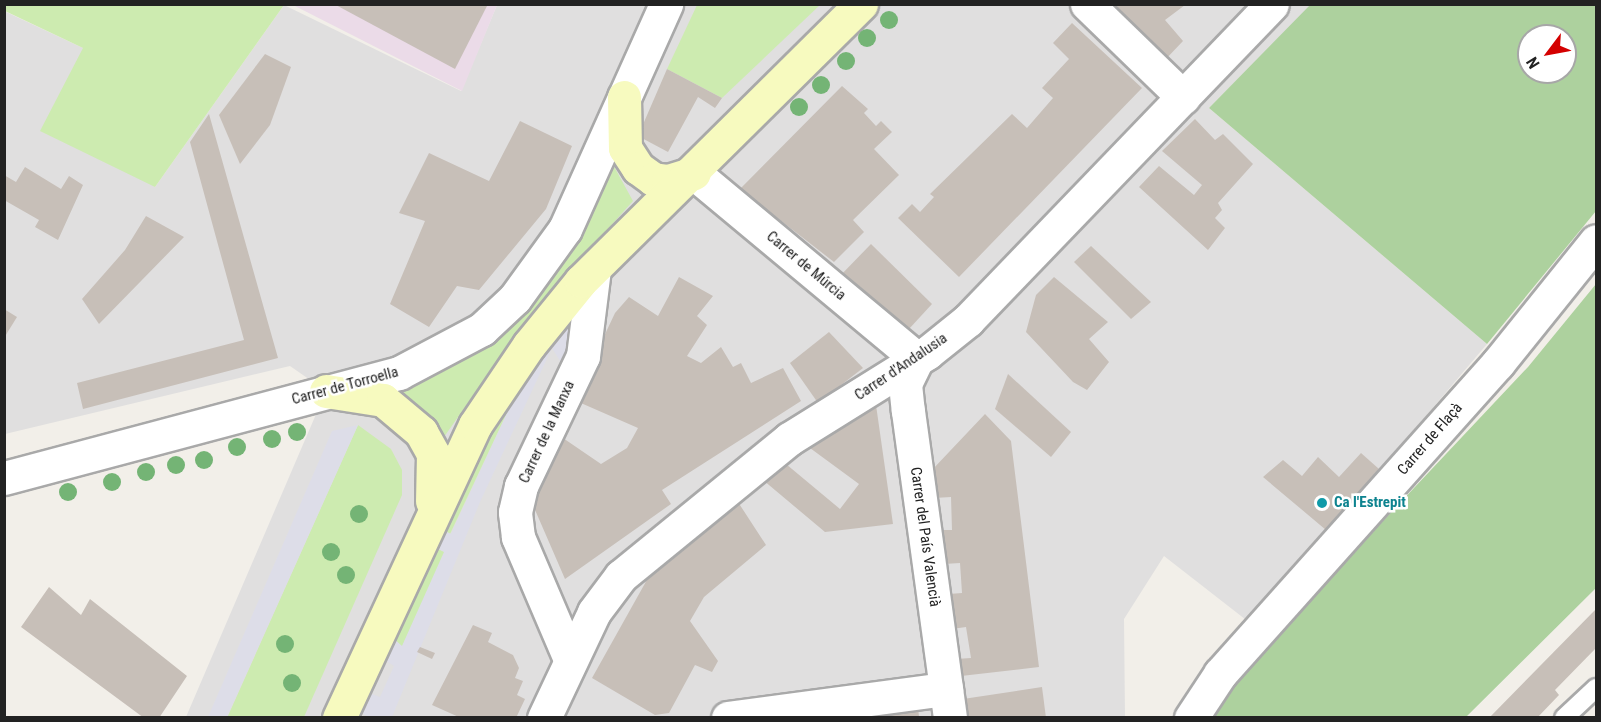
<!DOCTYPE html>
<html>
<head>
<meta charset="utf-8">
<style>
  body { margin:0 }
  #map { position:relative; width:1601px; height:722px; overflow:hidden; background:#f2efe9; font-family:"Roboto Condensed",sans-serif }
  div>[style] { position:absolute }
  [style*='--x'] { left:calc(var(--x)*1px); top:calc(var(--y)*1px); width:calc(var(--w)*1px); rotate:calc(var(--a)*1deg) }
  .residential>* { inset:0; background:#e0dfdf }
  .industrial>* { inset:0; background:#ebdbe8 }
  .grass>* { inset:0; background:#cdebb0 }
  .forest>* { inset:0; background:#add19e }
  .plaza>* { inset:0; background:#dddde8 }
  .building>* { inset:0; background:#c7bfb8 }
  .roads { filter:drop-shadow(2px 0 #a9a9a9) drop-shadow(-2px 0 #a9a9a9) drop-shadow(0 2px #a9a9a9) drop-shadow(0 -2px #a9a9a9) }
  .lane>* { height:18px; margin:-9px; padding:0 9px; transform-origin:9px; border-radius:9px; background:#fff }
  .street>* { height:33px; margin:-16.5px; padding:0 16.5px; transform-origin:16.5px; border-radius:16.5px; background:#fff }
  .secondary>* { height:33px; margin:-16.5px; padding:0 16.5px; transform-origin:16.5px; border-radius:16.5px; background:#f7fabf }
  .trees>* { width:18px; height:18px; margin:-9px; border-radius:50%; background:#74b475 }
  .dots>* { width:16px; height:16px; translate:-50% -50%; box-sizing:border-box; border:3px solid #fff; border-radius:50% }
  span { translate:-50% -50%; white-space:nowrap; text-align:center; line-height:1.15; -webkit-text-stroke:5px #fff; paint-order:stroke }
  .street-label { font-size:15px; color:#222 }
  .culture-label { font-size:15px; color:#0d838f; font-weight:700 }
  .left { translate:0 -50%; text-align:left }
  .frame { position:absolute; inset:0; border:6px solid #222; pointer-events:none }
  .north { position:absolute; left:1517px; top:24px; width:60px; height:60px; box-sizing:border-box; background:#fff; border:2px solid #a7a7a7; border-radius:50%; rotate:238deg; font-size:16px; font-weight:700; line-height:24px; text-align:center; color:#222 }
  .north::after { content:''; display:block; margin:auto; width:21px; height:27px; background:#d40000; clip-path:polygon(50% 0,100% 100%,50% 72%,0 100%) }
</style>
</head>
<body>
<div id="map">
  <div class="residential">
    <i style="clip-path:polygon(284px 5px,461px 91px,497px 5px,1311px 5px,1209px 108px,1487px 344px,1250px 623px,1164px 556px,1124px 619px,1125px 717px,186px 717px,326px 391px,290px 366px,5px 434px,4px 11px,83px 48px,155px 187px)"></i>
  </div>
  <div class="industrial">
    <i style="clip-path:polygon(293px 5px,497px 5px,462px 91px)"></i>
  </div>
  <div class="grass">
    <i style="clip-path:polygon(5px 4px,284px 4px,284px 5px,155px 187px,40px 131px,83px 48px,5px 11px)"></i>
    <i style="clip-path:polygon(697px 5px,820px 5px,722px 98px,667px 69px)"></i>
    <i style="clip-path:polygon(611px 161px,633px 201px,528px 318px,439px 444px,395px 392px,464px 356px)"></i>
    <i style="clip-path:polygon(512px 393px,515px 396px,450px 534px,441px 529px)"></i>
    <i style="clip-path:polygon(358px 425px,391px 449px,402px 470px,402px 495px,304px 717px,227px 718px)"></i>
    <i style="clip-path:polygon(432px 546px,445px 552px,402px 647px,393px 638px)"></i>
  </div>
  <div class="forest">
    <i style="clip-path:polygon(evenodd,1311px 4px,1596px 5px,1596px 211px,1487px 344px,1209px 108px,1311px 4px,1529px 36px,1565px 36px,1565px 72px,1529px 72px,1529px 36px)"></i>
    <i style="clip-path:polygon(1596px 284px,1596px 588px,1466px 717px,1206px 718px,1218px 696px,1528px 367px)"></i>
  </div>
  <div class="plaza">
    <i style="clip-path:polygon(583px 295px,562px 364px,552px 348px,480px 502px,392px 717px,369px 717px,360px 712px,369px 693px,380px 697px,394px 666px,385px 660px,393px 638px,402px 646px,444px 552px,432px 546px,441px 529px,451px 534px,515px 396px,512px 393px)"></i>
    <i style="clip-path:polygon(358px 425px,227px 717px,208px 717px,332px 431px)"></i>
  </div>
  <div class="building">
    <i style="clip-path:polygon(334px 4px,488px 4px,455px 69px)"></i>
    <i style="clip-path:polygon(1106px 5px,1185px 5px,1165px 20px,1183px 41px,1164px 61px)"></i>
    <i style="clip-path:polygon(1072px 23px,1142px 88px,959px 277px,898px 218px,912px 204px,920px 212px,934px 197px,930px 194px,1012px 114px,1027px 128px,1053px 98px,1042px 88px,1069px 59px,1053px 43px)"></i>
    <i style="clip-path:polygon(265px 54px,291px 67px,270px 125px,240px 164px,219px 115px)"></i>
    <i style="clip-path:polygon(667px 69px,722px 98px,715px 108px,698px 97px,668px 152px,638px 136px)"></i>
    <i style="clip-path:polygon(842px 86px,868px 109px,864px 113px,876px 126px,881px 121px,892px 132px,874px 149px,899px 175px,853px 220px,864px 232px,834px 262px,740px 189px)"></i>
    <i style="clip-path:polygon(209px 114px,278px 358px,83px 409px,77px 383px,244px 340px,190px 142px)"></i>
    <i style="clip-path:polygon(1195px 119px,1215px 140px,1223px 134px,1253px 164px,1218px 203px,1222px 210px,1215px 218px,1225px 228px,1208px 250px,1139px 187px,1159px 166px,1194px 195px,1202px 185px,1162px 151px)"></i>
    <i style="clip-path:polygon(520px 121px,572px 146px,546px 209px,479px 290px,457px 286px,429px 327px,390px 304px,425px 221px,399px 213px,429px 153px,489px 181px)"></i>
    <i style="clip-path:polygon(25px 167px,61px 189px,69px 176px,83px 185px,58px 240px,35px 227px,39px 220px,4px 200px,4px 175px,16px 182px)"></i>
    <i style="clip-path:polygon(146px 216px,184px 237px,99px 324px,82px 299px,125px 250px)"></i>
    <i style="clip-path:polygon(871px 244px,932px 304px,909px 329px,837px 279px)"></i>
    <i style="clip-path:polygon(1091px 246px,1151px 302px,1131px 319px,1074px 262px)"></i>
    <i style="clip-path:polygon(679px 277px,713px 296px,697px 316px,707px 325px,687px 356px,701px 363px,721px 347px,733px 367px,741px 363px,751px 383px,783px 368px,801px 401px,662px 490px,671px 504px,565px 579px,529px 496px,560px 436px,601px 464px,627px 448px,638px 428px,574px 400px,615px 313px,629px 297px,658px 316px)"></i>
    <i style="clip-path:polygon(1054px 277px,1108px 322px,1089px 339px,1109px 362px,1087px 390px,1073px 382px,1026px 332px,1036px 295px)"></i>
    <i style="clip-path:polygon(4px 309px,17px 317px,4px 338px)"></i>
    <i style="clip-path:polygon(829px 332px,863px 368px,818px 403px,790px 363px)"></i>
    <i style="clip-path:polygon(1008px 374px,1071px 432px,1051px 457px,995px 409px)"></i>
    <i style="clip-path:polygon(871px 403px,876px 405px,893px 524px,825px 532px,763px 480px,786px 464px,840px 509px,859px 484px,810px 448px)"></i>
    <i style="clip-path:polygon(985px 414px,1011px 441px,1039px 667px,961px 676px,956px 659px,971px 658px,966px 627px,952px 629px,949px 594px,962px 593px,960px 563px,944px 564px,941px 530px,952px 530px,951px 497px,934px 498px,932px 470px)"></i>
    <i style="clip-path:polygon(1361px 453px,1379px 469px,1326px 530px,1263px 477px,1283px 460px,1302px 476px,1318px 457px,1339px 477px)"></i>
    <i style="clip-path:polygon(736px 499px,766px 545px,704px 597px,690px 621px,718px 661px,712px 672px,695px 665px,669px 713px,655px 715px,592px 678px,653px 569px)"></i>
    <i style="clip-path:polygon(49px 587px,81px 615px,90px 599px,187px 676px,159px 718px,144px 718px,21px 627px)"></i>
    <i style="clip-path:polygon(1596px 609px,1596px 648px,1555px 690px,1559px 695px,1537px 718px,1489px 718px)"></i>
    <i style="clip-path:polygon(473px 625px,492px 633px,488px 642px,513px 655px,519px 668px,515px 678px,523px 681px,517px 695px,525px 699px,516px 718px,461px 718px,432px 705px)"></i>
    <i style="clip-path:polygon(420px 647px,435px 653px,432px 659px,417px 652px)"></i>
    <i style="clip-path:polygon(1042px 687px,1046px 718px,966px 717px,963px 699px)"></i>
    <i style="clip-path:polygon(918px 704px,919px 718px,841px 718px)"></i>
  </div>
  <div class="roads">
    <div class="lane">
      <i style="--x:1564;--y:718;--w:44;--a:-43.2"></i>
    </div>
    <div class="street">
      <i style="--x:1087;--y:4;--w:134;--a:44.1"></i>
      <i style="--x:694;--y:173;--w:290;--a:39.8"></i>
      <i style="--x:917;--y:359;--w:28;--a:116"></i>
      <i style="--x:905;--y:384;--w:27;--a:84"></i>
      <i style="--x:908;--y:411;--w:310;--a:82.2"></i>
      <i style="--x:4;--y:478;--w:409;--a:-14.9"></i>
      <i style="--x:399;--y:373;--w:94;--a:-27.9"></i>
      <i style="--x:482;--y:329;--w:45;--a:-43.2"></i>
      <i style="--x:515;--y:298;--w:85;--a:-54.1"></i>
      <i style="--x:565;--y:229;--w:247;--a:-65.8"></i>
      <i style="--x:570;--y:659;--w:133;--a:-113.1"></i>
      <i style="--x:518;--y:537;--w:25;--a:-97"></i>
      <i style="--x:515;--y:512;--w:27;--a:-77"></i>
      <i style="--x:521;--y:486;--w:144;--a:-64.5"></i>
      <i style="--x:583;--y:356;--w:88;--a:-82.8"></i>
      <i style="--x:544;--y:718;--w:117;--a:-64.7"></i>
      <i style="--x:594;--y:612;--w:45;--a:-53.1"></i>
      <i style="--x:621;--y:576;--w:217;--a:-39.2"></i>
      <i style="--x:789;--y:439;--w:163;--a:-31.9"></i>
      <i style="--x:927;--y:353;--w:53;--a:-38.8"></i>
      <i style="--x:968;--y:320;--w:438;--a:-46.1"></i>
      <i style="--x:728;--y:718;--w:220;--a:-7.6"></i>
      <i style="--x:1191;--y:718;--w:53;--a:-56.6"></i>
      <i style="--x:1220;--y:674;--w:417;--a:-48.2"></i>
      <i style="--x:1498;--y:363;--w:156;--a:-51.2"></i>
    </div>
    <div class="secondary">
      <i style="--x:624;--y:97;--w:51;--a:88.9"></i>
      <i style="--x:625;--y:148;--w:24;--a:57"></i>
      <i style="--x:638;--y:168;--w:19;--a:36"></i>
      <i style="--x:653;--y:179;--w:15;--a:8"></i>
      <i style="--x:668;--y:181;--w:27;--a:-17"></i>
      <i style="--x:326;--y:391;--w:58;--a:9"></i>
      <i style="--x:383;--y:400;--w:50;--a:40.1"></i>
      <i style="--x:421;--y:432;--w:25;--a:61"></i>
      <i style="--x:433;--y:454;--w:47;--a:91.2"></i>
      <i style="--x:339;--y:718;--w:323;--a:-65.1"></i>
      <i style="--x:475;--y:425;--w:97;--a:-56"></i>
      <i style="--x:529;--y:345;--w:82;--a:-50.9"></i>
      <i style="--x:581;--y:281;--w:394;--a:-44.7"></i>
    </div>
  </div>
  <div class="trees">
    <i style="left:889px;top:20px"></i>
    <i style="left:867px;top:38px"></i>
    <i style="left:846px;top:61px"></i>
    <i style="left:821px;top:85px"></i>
    <i style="left:799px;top:107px"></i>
    <i style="left:297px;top:432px"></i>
    <i style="left:272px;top:439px"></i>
    <i style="left:237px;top:447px"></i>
    <i style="left:204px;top:460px"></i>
    <i style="left:176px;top:465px"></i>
    <i style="left:146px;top:472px"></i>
    <i style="left:112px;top:482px"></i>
    <i style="left:68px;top:492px"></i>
    <i style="left:359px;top:514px"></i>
    <i style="left:331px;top:552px"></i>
    <i style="left:346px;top:575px"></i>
    <i style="left:285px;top:644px"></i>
    <i style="left:292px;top:683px"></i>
  </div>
  <div class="dots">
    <i style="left:1322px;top:503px;background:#0f9aa8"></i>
  </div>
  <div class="street-label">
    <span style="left:806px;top:266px;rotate:40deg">Carrer de Múrcia</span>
    <span style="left:901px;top:367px;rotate:-34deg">Carrer d'Andalusia</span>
    <span style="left:345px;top:386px;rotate:-15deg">Carrer de Torroella</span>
    <span style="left:547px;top:432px;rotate:-65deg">Carrer de la Manxa</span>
    <span style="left:1430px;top:439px;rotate:-49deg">Carrer de Flaçà</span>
    <span style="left:925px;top:537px;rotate:82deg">Carrer del País Valencià</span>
  </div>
  <div class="culture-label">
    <span class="left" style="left:1334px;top:503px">Ca l'Estrepit</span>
  </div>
  <div class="frame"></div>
  <div class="north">N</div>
</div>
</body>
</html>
